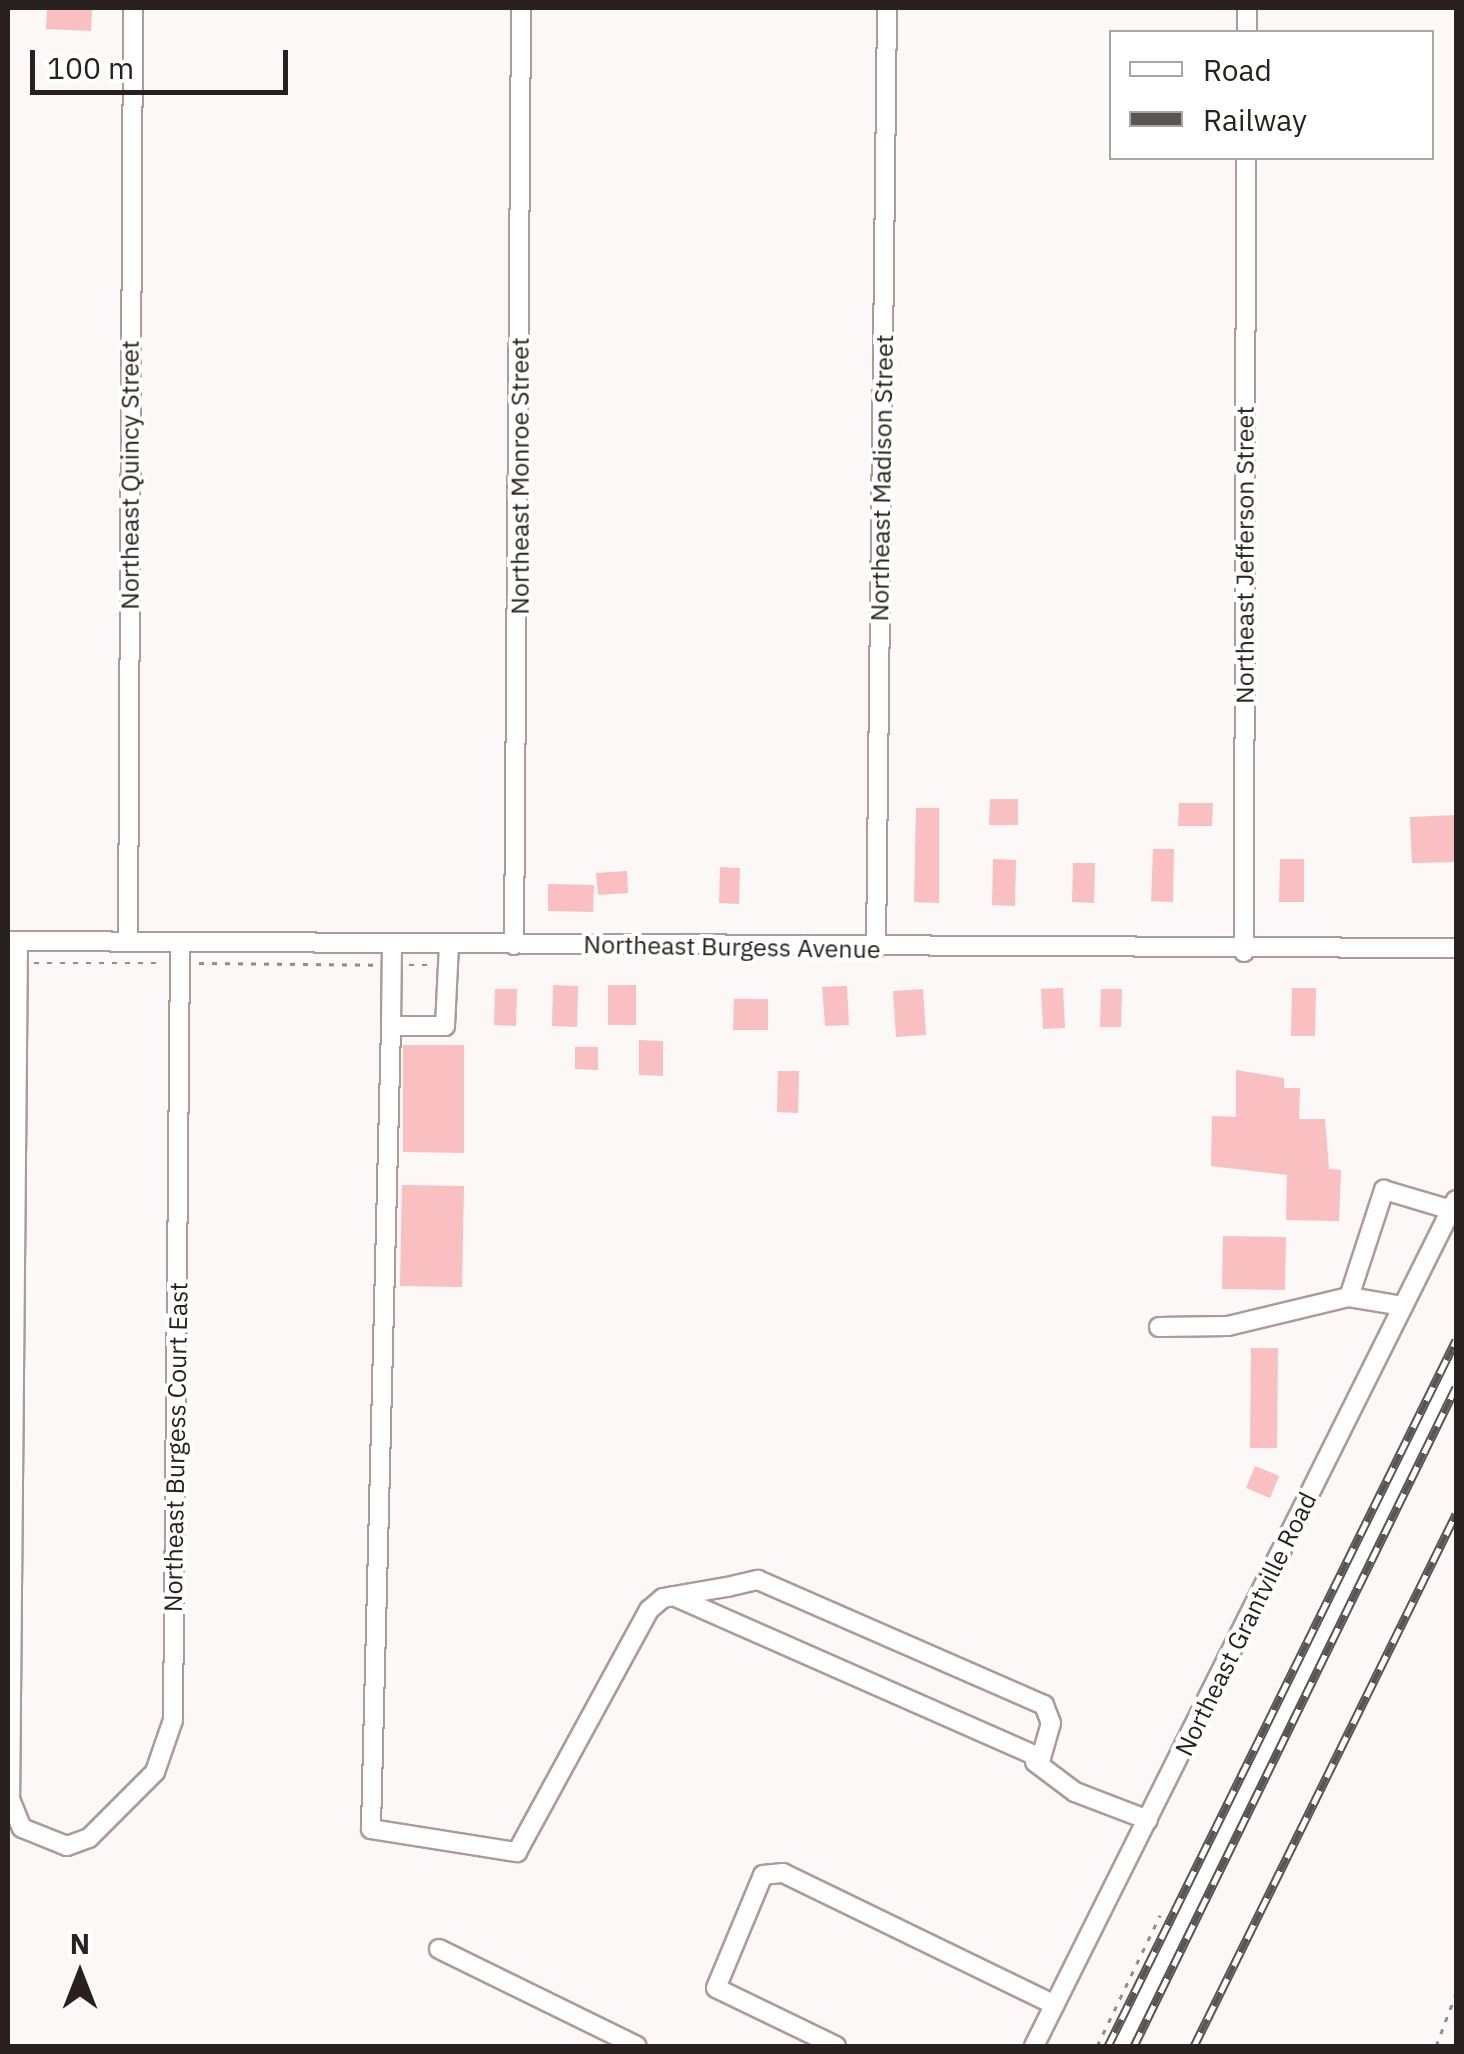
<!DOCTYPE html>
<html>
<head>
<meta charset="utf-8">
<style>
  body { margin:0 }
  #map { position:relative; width:1464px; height:2054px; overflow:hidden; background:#fcf8f7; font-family:"IBM Plex Sans",sans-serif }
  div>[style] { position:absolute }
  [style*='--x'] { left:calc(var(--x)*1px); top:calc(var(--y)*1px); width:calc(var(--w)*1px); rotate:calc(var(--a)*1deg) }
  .building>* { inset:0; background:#fabfc0 }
  .path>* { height:2.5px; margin-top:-1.25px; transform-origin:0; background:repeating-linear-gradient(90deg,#928d8b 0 5px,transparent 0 13px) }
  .roads { filter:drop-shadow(2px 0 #ad9b96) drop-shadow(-2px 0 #ad9b96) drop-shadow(0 2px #ad9b96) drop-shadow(0 -2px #ad9b96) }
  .minor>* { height:18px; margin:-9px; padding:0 9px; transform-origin:9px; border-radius:9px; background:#fff }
  .rail>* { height:9px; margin-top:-4.5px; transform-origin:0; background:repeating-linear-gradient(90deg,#fff 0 15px,#5a5452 0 30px); box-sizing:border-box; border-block:2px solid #5a5452 }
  span { translate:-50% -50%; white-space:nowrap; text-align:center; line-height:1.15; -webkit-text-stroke:8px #fff; paint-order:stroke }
  .street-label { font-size:25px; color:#28211f }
  .frame { position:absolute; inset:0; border:10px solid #28211f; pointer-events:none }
  .legend { position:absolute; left:1109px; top:30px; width:325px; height:130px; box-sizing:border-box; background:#fff; border:2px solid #a9a6a5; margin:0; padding:12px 18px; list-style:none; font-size:30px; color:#28211f }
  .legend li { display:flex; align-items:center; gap:20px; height:50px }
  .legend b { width:50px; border:2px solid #a9a6a5 }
  .north { position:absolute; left:30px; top:1924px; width:100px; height:100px; -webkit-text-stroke:8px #fff; paint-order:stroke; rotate:0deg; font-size:28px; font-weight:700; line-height:40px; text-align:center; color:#28211f }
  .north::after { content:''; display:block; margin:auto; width:35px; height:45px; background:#28211f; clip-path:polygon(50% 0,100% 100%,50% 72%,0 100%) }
  .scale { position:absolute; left:30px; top:50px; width:258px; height:45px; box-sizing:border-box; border:5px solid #28211f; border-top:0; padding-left:12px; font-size:30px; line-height:35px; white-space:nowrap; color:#28211f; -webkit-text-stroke:8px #fff; paint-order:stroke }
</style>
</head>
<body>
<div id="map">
  <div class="building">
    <i style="clip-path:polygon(47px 8px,92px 8px,91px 31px,46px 29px)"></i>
    <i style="clip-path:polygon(990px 799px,1018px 799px,1018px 825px,989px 825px)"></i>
    <i style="clip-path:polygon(1179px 803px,1213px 803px,1212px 826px,1178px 826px)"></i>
    <i style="clip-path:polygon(916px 808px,939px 808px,939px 903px,914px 902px)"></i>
    <i style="clip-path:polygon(1456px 815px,1456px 862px,1412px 863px,1410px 817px)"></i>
    <i style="clip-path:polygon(1153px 849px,1174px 849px,1173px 902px,1151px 901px)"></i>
    <i style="clip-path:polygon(993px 859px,1016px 860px,1015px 906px,992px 905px)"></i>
    <i style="clip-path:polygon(1280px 859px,1304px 859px,1304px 902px,1279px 902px)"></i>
    <i style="clip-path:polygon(1073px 863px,1095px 863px,1094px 903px,1072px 902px)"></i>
    <i style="clip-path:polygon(720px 867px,740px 868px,739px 904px,719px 903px)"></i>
    <i style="clip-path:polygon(627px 871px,628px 893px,598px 895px,596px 873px)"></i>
    <i style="clip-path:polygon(548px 884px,594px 885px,593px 912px,548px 911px)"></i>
    <i style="clip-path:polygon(553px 985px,578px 986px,577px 1027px,552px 1026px)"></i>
    <i style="clip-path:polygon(608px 985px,636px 985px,636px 1025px,608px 1025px)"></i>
    <i style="clip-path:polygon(847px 986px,849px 1025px,825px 1026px,822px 987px)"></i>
    <i style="clip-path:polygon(1063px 988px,1065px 1028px,1043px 1029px,1041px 989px)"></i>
    <i style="clip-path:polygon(1292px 988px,1316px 988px,1315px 1036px,1291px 1036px)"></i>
    <i style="clip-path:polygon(495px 989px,517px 989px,516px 1026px,494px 1025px)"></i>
    <i style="clip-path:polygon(923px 989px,926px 1035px,896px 1037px,893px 991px)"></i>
    <i style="clip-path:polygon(1101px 989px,1122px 989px,1121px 1027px,1100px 1027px)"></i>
    <i style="clip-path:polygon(734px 999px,768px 999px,768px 1030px,733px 1030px)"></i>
    <i style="clip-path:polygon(639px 1040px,663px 1041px,663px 1076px,639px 1075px)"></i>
    <i style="clip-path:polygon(403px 1045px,464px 1045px,464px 1153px,403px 1152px)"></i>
    <i style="clip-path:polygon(575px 1047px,598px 1047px,598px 1070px,575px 1069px)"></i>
    <i style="clip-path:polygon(1236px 1070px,1284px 1078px,1284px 1088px,1300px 1088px,1299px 1119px,1325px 1119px,1329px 1169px,1341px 1170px,1339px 1221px,1286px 1220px,1287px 1175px,1211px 1166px,1212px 1116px,1236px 1117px)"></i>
    <i style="clip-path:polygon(778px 1071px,799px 1071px,798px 1113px,777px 1112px)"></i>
    <i style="clip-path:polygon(402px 1185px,464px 1186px,462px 1287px,400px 1286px)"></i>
    <i style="clip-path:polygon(1223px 1236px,1286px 1237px,1285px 1290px,1222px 1289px)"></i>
    <i style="clip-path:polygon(1251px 1348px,1278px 1348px,1277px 1448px,1250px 1448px)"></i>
    <i style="clip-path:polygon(1255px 1466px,1279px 1476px,1270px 1498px,1246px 1488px)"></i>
  </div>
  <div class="path">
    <i style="--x:34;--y:963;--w:127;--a:0"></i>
    <i style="--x:199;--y:963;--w:177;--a:0.6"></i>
    <i style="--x:409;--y:965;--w:22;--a:0"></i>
    <i style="--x:1097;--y:2046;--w:145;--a:-64.3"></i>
    <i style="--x:1436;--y:2046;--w:57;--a:-69.3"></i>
  </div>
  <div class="roads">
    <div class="minor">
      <i style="--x:1247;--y:32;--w:24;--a:-90"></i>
      <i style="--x:8;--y:941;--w:1448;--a:0.28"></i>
      <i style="--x:18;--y:941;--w:858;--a:90.53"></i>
      <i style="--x:10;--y:1799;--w:31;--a:68"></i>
      <i style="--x:22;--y:1828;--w:48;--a:21.8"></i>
      <i style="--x:67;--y:1846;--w:23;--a:-20"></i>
      <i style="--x:89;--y:1838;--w:93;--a:-45"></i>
      <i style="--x:155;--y:1772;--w:55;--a:-70.9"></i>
      <i style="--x:173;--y:1720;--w:777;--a:-89.48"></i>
      <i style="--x:128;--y:942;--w:934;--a:-89.69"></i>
      <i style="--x:392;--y:944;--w:82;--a:90.7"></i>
      <i style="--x:391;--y:1026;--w:54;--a:0"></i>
      <i style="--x:445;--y:1026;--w:82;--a:-87.2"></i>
      <i style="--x:514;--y:945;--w:937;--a:-89.57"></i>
      <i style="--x:876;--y:948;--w:940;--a:-89.33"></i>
      <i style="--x:1244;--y:952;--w:794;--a:-89.86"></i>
      <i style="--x:391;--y:1026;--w:803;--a:91.43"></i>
      <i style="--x:371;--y:1829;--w:148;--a:9"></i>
      <i style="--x:517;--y:1852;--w:276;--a:-61.4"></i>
      <i style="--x:649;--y:1610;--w:18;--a:-41"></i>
      <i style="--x:663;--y:1598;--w:11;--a:-10"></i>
      <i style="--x:674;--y:1596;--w:54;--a:-9.6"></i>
      <i style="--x:727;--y:1587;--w:32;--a:-13"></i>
      <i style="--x:758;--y:1580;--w:312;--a:23.6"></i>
      <i style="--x:1044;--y:1705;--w:19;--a:69"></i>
      <i style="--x:1051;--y:1723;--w:36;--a:106"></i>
      <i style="--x:1041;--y:1758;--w:401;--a:-156.2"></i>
      <i style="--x:1349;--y:1297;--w:113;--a:-71.9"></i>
      <i style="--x:1384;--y:1190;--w:70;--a:16.6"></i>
      <i style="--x:1159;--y:1327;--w:69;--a:-0.8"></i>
      <i style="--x:1228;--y:1326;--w:124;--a:-13.5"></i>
      <i style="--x:1349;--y:1297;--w:55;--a:9.5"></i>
      <i style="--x:1035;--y:1762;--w:50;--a:36.9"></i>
      <i style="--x:1075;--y:1792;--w:78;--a:21"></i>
      <i style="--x:439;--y:1949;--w:220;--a:26.1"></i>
      <i style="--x:836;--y:2046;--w:133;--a:-154.2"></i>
      <i style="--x:716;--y:1988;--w:122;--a:-67.4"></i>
      <i style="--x:763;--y:1875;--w:20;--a:-6"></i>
      <i style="--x:783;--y:1873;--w:302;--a:25.9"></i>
      <i style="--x:1034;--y:2046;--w:945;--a:-63.49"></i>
      <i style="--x:1120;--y:2046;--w:761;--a:-63.81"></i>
    </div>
  </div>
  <div class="rail">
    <i style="--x:1108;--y:2046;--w:787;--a:-63.76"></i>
    <i style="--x:1134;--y:2046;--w:733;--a:-63.96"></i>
    <i style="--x:1194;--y:2046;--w:593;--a:-63.78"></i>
  </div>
  <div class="street-label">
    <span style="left:130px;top:475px;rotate:-90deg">Northeast Quincy Street</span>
    <span style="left:520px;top:476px;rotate:-90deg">Northeast Monroe Street</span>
    <span style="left:882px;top:478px;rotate:-89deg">Northeast Madison Street</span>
    <span style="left:1245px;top:555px;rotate:-90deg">Northeast Jefferson Street</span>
    <span style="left:732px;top:947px;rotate:1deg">Northeast Burgess Avenue</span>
    <span style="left:176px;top:1447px;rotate:-89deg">Northeast Burgess Court East</span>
    <span style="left:1246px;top:1624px;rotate:-64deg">Northeast Grantville Road</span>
  </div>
  <div class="frame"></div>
  <ul class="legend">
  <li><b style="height:12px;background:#fff"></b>Road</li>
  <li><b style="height:12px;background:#5a5452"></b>Railway</li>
  </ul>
  <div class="north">N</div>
  <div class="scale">100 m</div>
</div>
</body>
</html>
